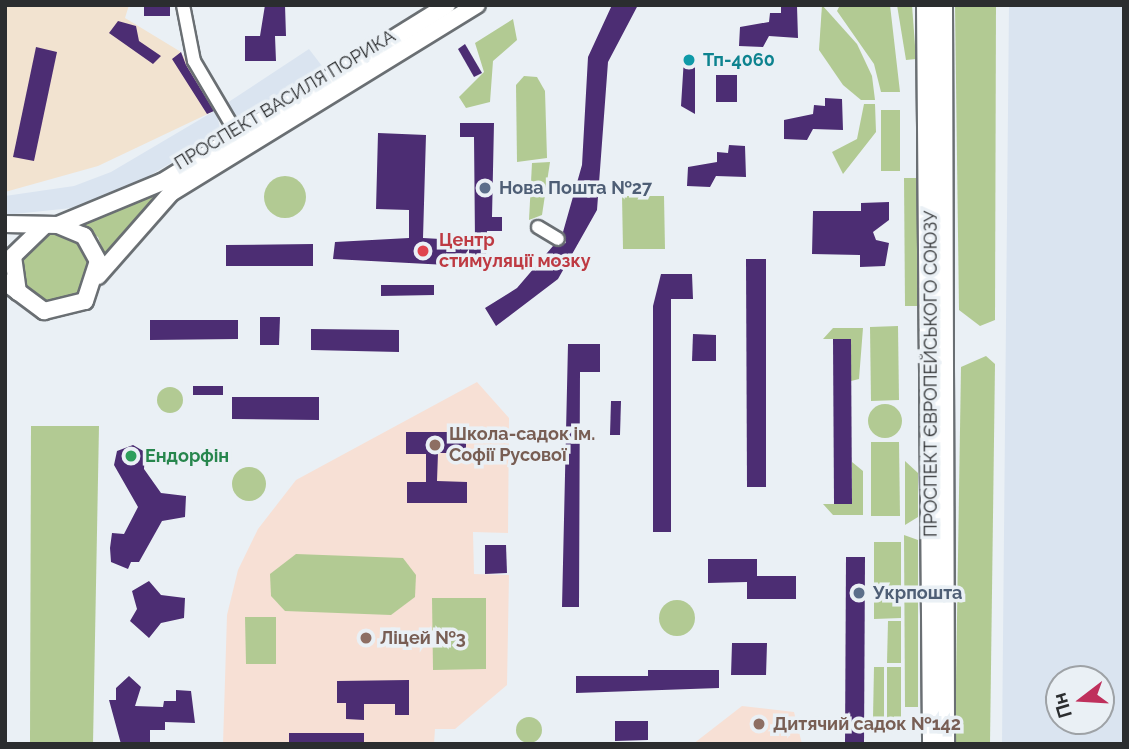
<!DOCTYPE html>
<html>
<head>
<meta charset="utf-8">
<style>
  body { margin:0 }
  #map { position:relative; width:1129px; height:749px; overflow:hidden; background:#eaf0f5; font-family:Raleway,sans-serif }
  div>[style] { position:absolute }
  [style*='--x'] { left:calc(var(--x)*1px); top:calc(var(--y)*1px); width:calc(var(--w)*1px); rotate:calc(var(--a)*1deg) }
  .built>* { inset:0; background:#dae4f0 }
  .industrial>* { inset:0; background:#f2e3d0 }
  .education>* { inset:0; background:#f7e0d5 }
  .green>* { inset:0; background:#b2ca93 }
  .round { border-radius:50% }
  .building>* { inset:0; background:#4c2d73 }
  .roads { filter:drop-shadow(2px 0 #6a6f73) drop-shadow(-2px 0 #6a6f73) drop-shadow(0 2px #6a6f73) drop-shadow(0 -2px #6a6f73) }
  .minor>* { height:12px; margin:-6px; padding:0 6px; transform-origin:6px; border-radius:6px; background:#fff }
  .tertiary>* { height:16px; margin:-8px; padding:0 8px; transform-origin:8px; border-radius:8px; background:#fff }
  .secondary>* { height:18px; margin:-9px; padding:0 9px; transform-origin:9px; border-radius:9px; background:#fff }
  .dots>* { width:19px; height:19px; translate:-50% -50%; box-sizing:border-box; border:4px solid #eaf0f5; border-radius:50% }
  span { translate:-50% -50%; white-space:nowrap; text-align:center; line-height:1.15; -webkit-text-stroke:7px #eaf0f5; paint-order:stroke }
  .culture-label { font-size:18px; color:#0d838f; font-weight:700 }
  .left { translate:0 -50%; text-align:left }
  .street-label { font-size:18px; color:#2b2d2f }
  .service-label { font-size:18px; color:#4e5e75; font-weight:700 }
  .health-label { font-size:18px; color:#be3a42; font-weight:700 }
  .education-label { font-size:18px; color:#785e54; font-weight:700 }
  .leisure-label { font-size:18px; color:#27864d; font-weight:700 }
  .frame { position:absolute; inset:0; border:7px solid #2b2d2f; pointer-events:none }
  .north { position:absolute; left:1045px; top:665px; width:70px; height:70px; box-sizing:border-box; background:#eaf0f5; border:2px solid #9ea2a6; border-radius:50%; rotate:253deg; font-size:19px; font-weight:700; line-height:28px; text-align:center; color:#2b2d2f }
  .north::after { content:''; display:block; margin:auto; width:24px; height:32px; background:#bf305c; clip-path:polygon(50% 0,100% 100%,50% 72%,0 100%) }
</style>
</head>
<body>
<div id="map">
  <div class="built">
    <i style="clip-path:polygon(evenodd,1009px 5px,1124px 5px,1124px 744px,1002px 744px,1009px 5px,1059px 679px,1101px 679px,1101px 721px,1059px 721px,1059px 679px)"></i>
    <i style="clip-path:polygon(309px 49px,322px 66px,236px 121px,227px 103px)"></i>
    <i style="clip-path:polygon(216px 110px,221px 133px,144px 179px,81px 207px,5px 215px,5px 196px,74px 186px,111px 172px)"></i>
  </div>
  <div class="industrial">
    <i style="clip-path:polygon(5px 5px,129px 5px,125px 18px,181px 52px,216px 110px,98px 166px,5px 192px)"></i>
  </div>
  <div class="education">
    <i style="clip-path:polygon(477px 382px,509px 418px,508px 533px,473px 532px,474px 574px,509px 575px,507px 685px,455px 729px,435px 729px,434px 744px,223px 744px,227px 615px,238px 570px,258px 529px,296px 480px)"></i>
    <i style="clip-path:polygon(742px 706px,794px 712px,802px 744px,693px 744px)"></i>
  </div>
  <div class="green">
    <i style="clip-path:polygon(822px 5px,857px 44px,872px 76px,875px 100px,861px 100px,843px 85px,819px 50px)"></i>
    <i style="clip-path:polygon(840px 5px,890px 5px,900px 92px,881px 92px,874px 64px,837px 11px)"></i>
    <i style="clip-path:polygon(897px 5px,912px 5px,916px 59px,906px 60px)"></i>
    <i style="clip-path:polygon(955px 5px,996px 5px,995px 320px,980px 326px,959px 310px)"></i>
    <i style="clip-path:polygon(513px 19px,517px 40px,493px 61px,490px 102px,466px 108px,459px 97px,484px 72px,475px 43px)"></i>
    <i style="clip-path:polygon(524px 76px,537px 77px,545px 91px,547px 158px,517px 162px,516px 85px)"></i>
    <i style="clip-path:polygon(864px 104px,875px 104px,876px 132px,843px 174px,832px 152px,857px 139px)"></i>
    <i style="clip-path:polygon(881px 110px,900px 110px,900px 171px,881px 171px)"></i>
    <i style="clip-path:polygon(550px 162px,542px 215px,529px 220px,532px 163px)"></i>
    <i class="round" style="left:264px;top:176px;width:42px;height:42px"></i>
    <i style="clip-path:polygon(904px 178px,918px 178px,918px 306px,905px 306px)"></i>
    <i style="clip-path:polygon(170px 187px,106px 258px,98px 237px,81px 226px)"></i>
    <i style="clip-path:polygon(622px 196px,664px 196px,665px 249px,623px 249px)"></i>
    <i class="round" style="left:21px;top:234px;width:68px;height:68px"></i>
    <i style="clip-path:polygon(898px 326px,899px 400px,871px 401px,870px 327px)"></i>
    <i style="clip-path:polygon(833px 328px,863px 328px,859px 379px,851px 381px,851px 339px,823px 339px)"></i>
    <i style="clip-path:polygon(986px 356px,995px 364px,990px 744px,955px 744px,961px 367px)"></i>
    <i class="round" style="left:157px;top:387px;width:26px;height:26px"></i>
    <i class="round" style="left:868px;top:404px;width:34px;height:34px"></i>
    <i style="clip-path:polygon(31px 426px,99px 426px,93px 744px,30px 744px)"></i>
    <i style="clip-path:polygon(871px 442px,899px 442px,900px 516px,871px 516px)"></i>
    <i style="clip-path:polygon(905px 461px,918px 473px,918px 517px,905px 525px)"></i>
    <i style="clip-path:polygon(852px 462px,863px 471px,863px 515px,833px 515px,823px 504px,852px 504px)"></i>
    <i class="round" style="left:232px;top:467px;width:34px;height:34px"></i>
    <i style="clip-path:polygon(904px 535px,918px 540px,918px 707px,905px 707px)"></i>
    <i style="clip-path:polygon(874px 542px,901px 542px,901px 618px,874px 619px)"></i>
    <i style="clip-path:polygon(296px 554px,403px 558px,416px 575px,415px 597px,391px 615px,285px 611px,271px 596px,270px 574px)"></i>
    <i style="clip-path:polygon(432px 598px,486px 598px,486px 669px,433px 670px)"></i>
    <i class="round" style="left:659px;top:600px;width:36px;height:36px"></i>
    <i style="clip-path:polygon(245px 617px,276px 617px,276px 664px,246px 664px)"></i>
    <i style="clip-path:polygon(888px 621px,901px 621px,901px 663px,887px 663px)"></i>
    <i style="clip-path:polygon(874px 667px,884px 667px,884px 718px,873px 718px)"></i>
    <i style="clip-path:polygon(887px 667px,901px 667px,901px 718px,887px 718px)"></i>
    <i class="round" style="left:516px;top:717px;width:26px;height:26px"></i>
  </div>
  <div class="building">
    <i style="clip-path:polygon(144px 5px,170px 5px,170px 16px,144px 16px)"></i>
    <i style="clip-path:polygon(265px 5px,285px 5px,286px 36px,275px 36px,276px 61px,245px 61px,245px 36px,260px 36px)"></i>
    <i style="clip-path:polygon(612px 5px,638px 5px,608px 62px,597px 210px,558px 279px,496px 326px,485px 308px,517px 288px,553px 246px,566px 243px,563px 232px,582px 165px,588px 57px)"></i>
    <i style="clip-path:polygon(781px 6px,797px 6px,798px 38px,769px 36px,763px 47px,739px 46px,740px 27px,769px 22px,770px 13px,781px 13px)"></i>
    <i style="clip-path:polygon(118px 21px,136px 26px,139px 41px,161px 56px,153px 64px,109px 33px)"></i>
    <i style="clip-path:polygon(465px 44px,482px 73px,474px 77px,458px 49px)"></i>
    <i style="clip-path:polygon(36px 47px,57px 52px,34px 161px,13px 157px)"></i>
    <i style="clip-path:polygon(181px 52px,186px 65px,214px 111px,207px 114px,172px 59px)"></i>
    <i style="clip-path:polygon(692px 56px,695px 68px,695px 114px,681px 106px,684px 58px)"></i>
    <i style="clip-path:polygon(716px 75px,737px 75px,737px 102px,716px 102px)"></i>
    <i style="clip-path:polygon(825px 98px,842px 99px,843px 130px,813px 129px,807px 140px,784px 139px,784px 120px,813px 114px,814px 105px,825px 106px)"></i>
    <i style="clip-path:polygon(460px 123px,494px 123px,492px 217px,502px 217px,502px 231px,487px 231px,485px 267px,333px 259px,335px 242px,409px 238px,409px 210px,376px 209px,378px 133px,426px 135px,423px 238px,475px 241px,474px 137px,460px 137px)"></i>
    <i style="clip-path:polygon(729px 145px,745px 146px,746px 177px,716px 176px,710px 187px,687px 186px,688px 167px,717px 162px,717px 152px,728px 153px)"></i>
    <i style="clip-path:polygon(889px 202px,889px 220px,873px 232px,876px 240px,889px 243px,885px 266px,860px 267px,860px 255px,812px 254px,813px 211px,861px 211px,861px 203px)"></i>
    <i style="clip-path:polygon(313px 244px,313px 266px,226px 266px,226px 245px)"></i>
    <i style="clip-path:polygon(746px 259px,766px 259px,766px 487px,747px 487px)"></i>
    <i style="clip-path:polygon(661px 274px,692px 274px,693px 299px,671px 299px,671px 532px,653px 532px,653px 306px)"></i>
    <i style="clip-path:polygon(381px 285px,434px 285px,434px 295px,381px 296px)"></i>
    <i style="clip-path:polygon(260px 317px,280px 317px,279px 345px,260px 345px)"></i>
    <i style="clip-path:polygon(150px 320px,238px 320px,238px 339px,150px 340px)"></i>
    <i style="clip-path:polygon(311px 329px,399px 330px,399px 352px,311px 350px)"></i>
    <i style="clip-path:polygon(693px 334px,716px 335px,716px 361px,692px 361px)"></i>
    <i style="clip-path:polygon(833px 339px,851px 339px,852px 504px,834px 504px)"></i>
    <i style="clip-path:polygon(568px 344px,600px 344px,600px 372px,580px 372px,579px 607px,562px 607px)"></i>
    <i style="clip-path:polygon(193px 386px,223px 386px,223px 395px,193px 395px)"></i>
    <i style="clip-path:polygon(232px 397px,319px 397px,319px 420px,232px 419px)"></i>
    <i style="clip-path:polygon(611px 401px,621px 401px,620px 435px,610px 435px)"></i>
    <i style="clip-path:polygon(406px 432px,466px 432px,466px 453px,438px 453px,437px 481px,467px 482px,467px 503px,407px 503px,407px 482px,426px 482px,426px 454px,406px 454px)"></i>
    <i style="clip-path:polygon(133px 445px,145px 452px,144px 469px,161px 493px,186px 496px,185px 517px,162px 521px,139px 562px,131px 562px,128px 569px,111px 562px,110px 548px,112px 533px,124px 534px,138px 507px,114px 465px,117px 451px)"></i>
    <i style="clip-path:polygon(485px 545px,506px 545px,507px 573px,485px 574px)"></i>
    <i style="clip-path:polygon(846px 557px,865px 557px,864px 744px,845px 744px)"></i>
    <i style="clip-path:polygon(708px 559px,757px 559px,757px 576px,796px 576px,796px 599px,747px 599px,747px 582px,708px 583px)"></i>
    <i style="clip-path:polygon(149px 581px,161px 595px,185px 598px,184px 618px,161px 623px,149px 638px,130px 621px,137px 609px,132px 591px)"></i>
    <i style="clip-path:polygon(732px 643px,767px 643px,766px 675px,731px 675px)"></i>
    <i style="clip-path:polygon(648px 670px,719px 670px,719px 688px,576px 693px,576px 676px,648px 676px)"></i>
    <i style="clip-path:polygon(129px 676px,141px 687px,135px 706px,163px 707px,164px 701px,176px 701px,176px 690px,191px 691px,195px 723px,165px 722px,165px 730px,150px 730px,150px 744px,121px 744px,109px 700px,116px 700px,116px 688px)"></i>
    <i style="clip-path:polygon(409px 680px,409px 715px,395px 715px,395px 704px,364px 704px,364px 720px,346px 719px,346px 703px,337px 703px,337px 681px)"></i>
    <i style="clip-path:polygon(615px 721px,648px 721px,648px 740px,615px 741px)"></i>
    <i style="clip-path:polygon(289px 733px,364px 733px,364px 744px,289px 744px)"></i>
  </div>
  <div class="roads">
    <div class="minor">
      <i style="--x:183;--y:5;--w:57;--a:78.9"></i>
      <i style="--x:194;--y:61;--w:85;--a:59.5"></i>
      <i style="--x:538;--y:227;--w:23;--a:31"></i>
    </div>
    <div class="tertiary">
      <i style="--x:5;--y:224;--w:53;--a:1.1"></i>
      <i style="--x:58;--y:225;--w:113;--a:-22.5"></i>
      <i style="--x:162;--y:182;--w:335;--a:-31.8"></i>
      <i style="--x:98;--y:276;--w:111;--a:-48.7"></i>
      <i style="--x:171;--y:193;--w:359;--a:-31.6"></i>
      <i style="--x:5;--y:282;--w:49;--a:36.6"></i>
      <i style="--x:44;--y:311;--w:42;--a:-13.7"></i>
      <i style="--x:85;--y:301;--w:42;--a:-72"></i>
      <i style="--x:98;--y:261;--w:29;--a:-119"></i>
      <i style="--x:84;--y:236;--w:28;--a:-157"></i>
      <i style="--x:18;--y:292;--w:36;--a:-98"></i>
      <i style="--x:13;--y:256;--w:42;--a:-44"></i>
    </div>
    <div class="secondary">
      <i style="--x:926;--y:5;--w:739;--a:89.53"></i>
      <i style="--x:943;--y:5;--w:739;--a:89.84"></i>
    </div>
  </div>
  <div class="dots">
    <i style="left:689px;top:60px;background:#0f9aa8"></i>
    <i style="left:485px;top:188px;background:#5c6f8a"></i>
    <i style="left:423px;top:251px;background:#e0444e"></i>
    <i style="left:435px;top:445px;background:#8d6e63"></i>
    <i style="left:131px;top:456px;background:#2e9e5b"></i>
    <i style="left:859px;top:593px;background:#5c6f8a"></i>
    <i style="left:366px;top:638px;background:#8d6e63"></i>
    <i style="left:759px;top:724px;background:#8d6e63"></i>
  </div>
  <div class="culture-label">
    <span class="left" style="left:703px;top:60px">Тп-4060</span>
  </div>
  <div class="street-label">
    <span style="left:285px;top:100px;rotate:-31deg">ПРОСПЕКТ ВАСИЛЯ ПОРИКА</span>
    <span style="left:931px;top:374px;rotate:-90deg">ПРОСПЕКТ ЄВРОПЕЙСЬКОГО СОЮЗУ</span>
  </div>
  <div class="service-label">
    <span class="left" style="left:499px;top:188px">Нова Пошта №27</span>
    <span class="left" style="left:873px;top:593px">Укрпошта</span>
  </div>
  <div class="health-label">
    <span class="left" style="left:439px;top:251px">Центр<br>стимуляції мозку</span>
  </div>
  <div class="education-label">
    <span class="left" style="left:449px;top:445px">Школа-садок ім.<br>Софії Русової</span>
    <span class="left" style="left:380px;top:638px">Ліцей №3</span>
    <span class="left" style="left:773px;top:724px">Дитячий садок №142</span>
  </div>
  <div class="leisure-label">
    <span class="left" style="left:145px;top:456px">Ендорфін</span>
  </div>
  <div class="frame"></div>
  <div class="north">Пн</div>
</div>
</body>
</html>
